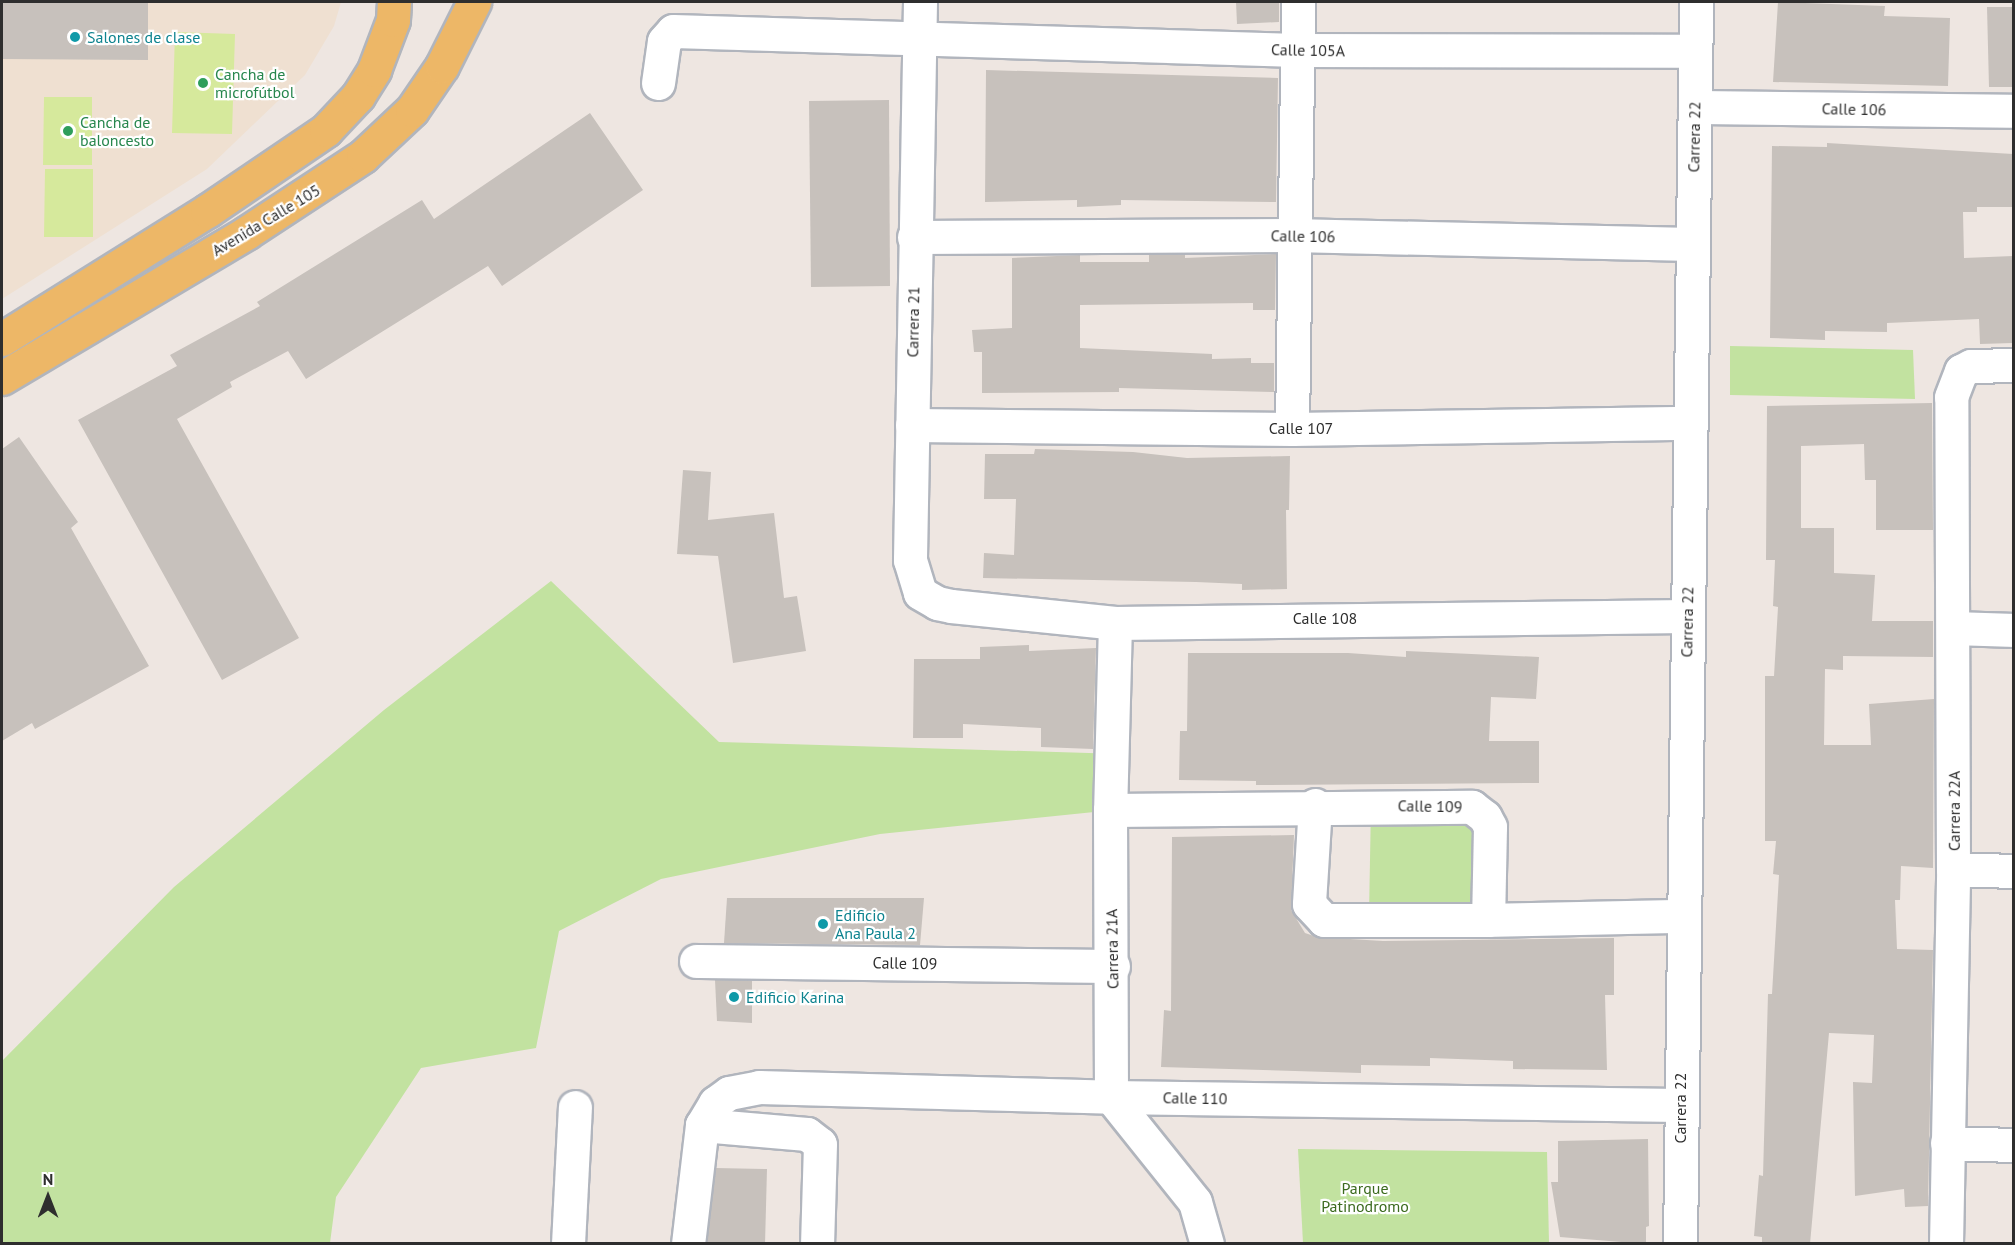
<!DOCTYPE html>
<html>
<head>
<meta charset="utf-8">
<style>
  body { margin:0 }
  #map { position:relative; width:2015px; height:1245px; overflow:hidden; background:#eee6e1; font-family:"PT Sans",sans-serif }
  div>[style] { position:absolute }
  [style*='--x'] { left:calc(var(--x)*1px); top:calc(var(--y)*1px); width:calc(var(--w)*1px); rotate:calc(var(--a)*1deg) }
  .education>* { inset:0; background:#efe0d1 }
  .green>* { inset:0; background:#c2e2a0 }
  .pitch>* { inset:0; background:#d6e99c }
  .building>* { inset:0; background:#c7c1bc }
  .roads { filter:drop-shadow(2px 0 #b1b5bd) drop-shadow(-2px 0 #b1b5bd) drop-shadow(0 2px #b1b5bd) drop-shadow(0 -2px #b1b5bd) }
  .minor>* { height:33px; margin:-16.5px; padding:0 16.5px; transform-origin:16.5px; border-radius:16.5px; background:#fff }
  .major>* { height:33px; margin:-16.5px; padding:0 16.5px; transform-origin:16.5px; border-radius:16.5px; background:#edb767 }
  .dots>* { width:16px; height:16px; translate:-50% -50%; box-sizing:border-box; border:3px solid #fff; border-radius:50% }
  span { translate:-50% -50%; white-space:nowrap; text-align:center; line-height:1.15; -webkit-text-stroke:4.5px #fff; paint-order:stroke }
  .culture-label { font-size:16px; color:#0d838f }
  .left { translate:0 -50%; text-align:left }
  .street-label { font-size:16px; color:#2e2e2e }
  .leisure-label { font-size:16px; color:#27864d }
  .park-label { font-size:16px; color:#3b6a1e }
  .frame { position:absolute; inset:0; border:3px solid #2e2e2e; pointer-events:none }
  .north { position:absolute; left:18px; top:1167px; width:60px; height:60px; -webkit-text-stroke:4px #fff; paint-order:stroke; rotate:0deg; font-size:16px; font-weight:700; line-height:24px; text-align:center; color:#2e2e2e }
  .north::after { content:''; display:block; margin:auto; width:21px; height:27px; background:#2e2e2e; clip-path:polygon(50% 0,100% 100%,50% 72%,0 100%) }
</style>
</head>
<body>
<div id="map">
  <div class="education">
    <i style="clip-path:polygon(2px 2px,341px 2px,334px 26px,305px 75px,207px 169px,2px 299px)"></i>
  </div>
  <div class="green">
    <i style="clip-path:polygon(1730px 346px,1913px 350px,1915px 399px,1730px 395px)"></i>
    <i style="clip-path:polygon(551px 581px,719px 742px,1121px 754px,1104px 811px,880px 834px,661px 879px,559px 931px,536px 1048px,421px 1068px,336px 1197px,330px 1243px,2px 1244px,2px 1061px,174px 887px,384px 710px)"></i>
    <i style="clip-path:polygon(1371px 805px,1482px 807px,1480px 916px,1369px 915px)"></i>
    <i style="clip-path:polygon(1298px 1149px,1547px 1152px,1549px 1243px,1303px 1243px)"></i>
  </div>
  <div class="pitch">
    <i style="clip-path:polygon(175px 32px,235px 34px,232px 134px,172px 133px)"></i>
    <i style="clip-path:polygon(44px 97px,92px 97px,92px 165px,43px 165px)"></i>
    <i style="clip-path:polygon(45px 169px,93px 169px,93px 237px,44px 237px)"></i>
  </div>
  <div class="building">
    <i style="clip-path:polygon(2px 2px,148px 2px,148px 60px,2px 59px)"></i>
    <i style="clip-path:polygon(1236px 2px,1279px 2px,1279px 22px,1237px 24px)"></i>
    <i style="clip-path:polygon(1778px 2px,1885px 6px,1884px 16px,1950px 18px,1948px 86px,1773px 82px)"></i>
    <i style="clip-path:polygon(1987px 7px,2013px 7px,2013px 87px,1989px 87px)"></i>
    <i style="clip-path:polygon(986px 70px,1278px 78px,1276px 202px,1121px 200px,1121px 205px,1077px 207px,1077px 200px,985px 202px)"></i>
    <i style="clip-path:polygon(889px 100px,890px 286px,811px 287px,809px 101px)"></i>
    <i style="clip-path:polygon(590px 113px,643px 190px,502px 286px,488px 266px,306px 379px,288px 351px,230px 382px,232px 387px,177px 419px,299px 638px,222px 680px,78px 420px,177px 366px,170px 355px,260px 306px,257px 302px,422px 200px,434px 219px)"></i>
    <i style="clip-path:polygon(1827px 143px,2013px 154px,2013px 207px,1977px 207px,1977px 212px,1963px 212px,1964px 258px,2013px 256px,2013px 343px,1980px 344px,1979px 319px,1887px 323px,1887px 332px,1825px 331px,1825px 340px,1770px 338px,1772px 146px,1827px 147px)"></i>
    <i style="clip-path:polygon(1185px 254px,1185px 258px,1276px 254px,1275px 310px,1253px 310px,1253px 303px,1080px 305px,1080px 348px,1212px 354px,1212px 359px,1251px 358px,1251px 363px,1274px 363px,1274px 392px,1119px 388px,1119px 392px,982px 393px,982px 352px,974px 352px,972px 330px,1012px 328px,1012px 258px,1080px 255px,1080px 262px,1149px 262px,1149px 255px)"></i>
    <i style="clip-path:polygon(1932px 403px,1933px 530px,1876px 530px,1876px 480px,1865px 480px,1864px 444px,1801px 446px,1801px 528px,1834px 528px,1834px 573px,1875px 575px,1872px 621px,1933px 621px,1933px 657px,1843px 656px,1843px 670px,1825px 669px,1824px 745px,1871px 745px,1869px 704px,1934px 699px,1933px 868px,1901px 866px,1900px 900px,1895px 900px,1897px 949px,1933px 950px,1928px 1206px,1905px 1207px,1904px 1189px,1855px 1196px,1853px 1082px,1872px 1083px,1874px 1035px,1829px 1033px,1810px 1244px,1762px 1244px,1762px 1237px,1754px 1236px,1759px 1175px,1763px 1176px,1768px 994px,1772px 994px,1779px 875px,1773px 874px,1776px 841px,1765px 841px,1765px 676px,1774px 676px,1778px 607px,1773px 606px,1775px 560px,1766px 560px,1767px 406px)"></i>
    <i style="clip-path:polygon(19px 437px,78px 522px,71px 528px,149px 666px,35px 729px,32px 723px,2px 741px,2px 449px)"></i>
    <i style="clip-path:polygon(1035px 449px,1133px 452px,1187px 458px,1290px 456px,1289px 510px,1286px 510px,1287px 589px,1242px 590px,1242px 584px,1196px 582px,983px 578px,984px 553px,1014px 555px,1016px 499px,984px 499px,985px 454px,1034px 454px)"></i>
    <i style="clip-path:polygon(683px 470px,711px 472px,708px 520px,774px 513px,784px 598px,797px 596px,806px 651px,733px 663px,718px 556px,677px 554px)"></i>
    <i style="clip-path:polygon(1029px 645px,1029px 651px,1096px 648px,1093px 749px,1041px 747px,1041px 728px,963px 724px,963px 738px,913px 738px,914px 659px,980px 659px,980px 647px)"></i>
    <i style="clip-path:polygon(1406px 651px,1539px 657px,1536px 699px,1491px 697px,1489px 741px,1539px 741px,1539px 783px,1256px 785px,1256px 781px,1179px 780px,1180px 731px,1187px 731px,1188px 653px,1348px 653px,1406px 657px)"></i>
    <i style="clip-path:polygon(1294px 835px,1291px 910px,1305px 933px,1317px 937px,1383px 941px,1614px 938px,1614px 995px,1605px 995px,1607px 1070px,1513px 1069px,1513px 1061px,1430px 1058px,1430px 1066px,1361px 1065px,1361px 1073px,1161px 1067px,1164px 1010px,1171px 1011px,1172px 837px)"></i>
    <i style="clip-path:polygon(727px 898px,924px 898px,920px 945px,724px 943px)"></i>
    <i style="clip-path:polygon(715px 980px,752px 980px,752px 1023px,717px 1021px)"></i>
    <i style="clip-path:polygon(1648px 1139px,1649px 1226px,1646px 1227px,1646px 1244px,1560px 1237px,1551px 1182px,1558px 1182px,1558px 1141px)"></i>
    <i style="clip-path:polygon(716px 1168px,767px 1169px,765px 1244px,707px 1244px)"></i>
  </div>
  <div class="roads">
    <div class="minor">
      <i style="--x:920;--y:2;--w:558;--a:91.03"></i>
      <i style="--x:910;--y:560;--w:34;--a:73"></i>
      <i style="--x:920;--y:593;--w:20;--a:30"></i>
      <i style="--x:937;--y:603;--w:14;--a:12"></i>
      <i style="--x:951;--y:606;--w:165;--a:5.9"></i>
      <i style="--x:1115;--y:623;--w:572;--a:-0.7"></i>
      <i style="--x:658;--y:83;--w:42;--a:-81.9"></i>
      <i style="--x:664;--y:41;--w:13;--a:-48"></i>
      <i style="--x:673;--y:31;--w:624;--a:1.74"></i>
      <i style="--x:1297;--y:50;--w:398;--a:0.1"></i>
      <i style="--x:1695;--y:107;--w:319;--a:0.7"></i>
      <i style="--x:914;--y:237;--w:378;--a:-0.3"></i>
      <i style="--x:1292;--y:235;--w:400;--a:1.3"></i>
      <i style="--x:912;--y:425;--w:380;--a:0.6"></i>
      <i style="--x:1292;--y:429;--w:398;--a:-0.9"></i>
      <i style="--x:1292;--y:429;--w:427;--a:-89.2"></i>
      <i style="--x:1115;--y:623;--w:187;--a:91.5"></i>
      <i style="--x:1110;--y:810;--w:287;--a:89.8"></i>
      <i style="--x:1111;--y:1097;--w:134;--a:51.3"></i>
      <i style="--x:1195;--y:1202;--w:44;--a:74.1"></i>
      <i style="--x:1954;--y:628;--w:60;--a:1.9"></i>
      <i style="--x:1315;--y:805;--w:99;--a:93.5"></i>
      <i style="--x:1309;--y:904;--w:22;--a:47"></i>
      <i style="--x:1324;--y:920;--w:164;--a:0"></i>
      <i style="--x:1110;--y:810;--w:362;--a:-0.5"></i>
      <i style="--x:1472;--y:807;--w:16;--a:38"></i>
      <i style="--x:1485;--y:817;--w:11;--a:63"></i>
      <i style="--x:1490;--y:827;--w:93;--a:91.2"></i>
      <i style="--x:1488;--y:920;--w:194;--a:-1.2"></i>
      <i style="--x:1953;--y:869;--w:61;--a:1.9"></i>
      <i style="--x:696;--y:961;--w:417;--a:0.7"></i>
      <i style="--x:702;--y:1125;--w:105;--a:4.9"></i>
      <i style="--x:807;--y:1134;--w:16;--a:38"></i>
      <i style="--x:820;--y:1144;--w:100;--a:91.7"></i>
      <i style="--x:1947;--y:1143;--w:67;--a:1.7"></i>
      <i style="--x:568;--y:1244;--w:137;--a:-87.1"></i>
      <i style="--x:688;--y:1244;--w:120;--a:-83.3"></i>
      <i style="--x:702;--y:1125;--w:26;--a:-59"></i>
      <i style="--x:715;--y:1103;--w:17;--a:-36"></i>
      <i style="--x:729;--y:1093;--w:31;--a:-11"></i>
      <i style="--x:759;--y:1087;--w:352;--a:1.6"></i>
      <i style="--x:1111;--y:1097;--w:568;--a:0.81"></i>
      <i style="--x:1680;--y:1244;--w:1242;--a:-89.26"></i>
      <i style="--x:1946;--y:1244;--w:375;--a:-88.9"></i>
      <i style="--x:1953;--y:869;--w:472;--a:-90.2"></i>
      <i style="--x:1951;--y:397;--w:28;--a:-69"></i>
      <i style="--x:1961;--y:371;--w:11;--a:-27"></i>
      <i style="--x:1971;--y:366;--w:43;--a:-1.3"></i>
    </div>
    <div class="major">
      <i style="--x:2;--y:339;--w:242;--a:-32"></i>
      <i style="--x:207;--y:211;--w:144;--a:-34.2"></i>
      <i style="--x:326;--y:130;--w:47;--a:-46.7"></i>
      <i style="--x:358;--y:96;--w:31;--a:-58"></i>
      <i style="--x:374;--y:70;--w:53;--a:-69.2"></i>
      <i style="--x:393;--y:20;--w:18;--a:-87"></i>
      <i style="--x:2;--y:378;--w:284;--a:-30.7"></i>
      <i style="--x:246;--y:233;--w:140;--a:-33.3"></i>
      <i style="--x:363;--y:156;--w:67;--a:-43.2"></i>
      <i style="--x:412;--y:110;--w:53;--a:-55.7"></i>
      <i style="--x:442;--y:66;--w:72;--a:-63.4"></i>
    </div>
  </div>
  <div class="dots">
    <i style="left:75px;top:37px;background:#0f9aa8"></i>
    <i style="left:203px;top:83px;background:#2e9e5b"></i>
    <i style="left:68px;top:131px;background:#2e9e5b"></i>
    <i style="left:823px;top:924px;background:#0f9aa8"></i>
    <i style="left:734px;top:997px;background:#0f9aa8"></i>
  </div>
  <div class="culture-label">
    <span class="left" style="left:87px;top:37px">Salones de clase</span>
    <span class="left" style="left:835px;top:924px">Edificio<br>Ana Paula 2</span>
    <span class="left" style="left:746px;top:997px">Edificio Karina</span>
  </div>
  <div class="street-label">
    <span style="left:1308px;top:50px;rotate:1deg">Calle 105A</span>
    <span style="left:1854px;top:109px;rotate:1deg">Calle 106</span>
    <span style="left:1694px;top:137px;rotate:-89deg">Carrera 22</span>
    <span style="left:266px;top:220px;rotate:-31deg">Avenida Calle 105</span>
    <span style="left:1303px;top:236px;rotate:1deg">Calle 106</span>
    <span style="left:913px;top:322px;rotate:-89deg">Carrera 21</span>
    <span style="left:1301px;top:428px">Calle 107</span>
    <span style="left:1325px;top:618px">Calle 108</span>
    <span style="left:1687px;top:622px;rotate:-89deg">Carrera 22</span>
    <span style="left:1430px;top:806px;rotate:1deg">Calle 109</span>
    <span style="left:1954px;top:811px;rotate:-90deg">Carrera 22A</span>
    <span style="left:1112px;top:949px;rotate:-91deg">Carrera 21A</span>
    <span style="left:905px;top:963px;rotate:1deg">Calle 109</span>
    <span style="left:1195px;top:1098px;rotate:1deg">Calle 110</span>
    <span style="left:1680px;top:1108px;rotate:-90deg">Carrera 22</span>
  </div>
  <div class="leisure-label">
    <span class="left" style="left:215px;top:83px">Cancha de<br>microfútbol</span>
    <span class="left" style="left:80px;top:131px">Cancha de<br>baloncesto</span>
  </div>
  <div class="park-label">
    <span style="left:1365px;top:1197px">Parque<br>Patinodromo</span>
  </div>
  <div class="frame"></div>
  <div class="north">N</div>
</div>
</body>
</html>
